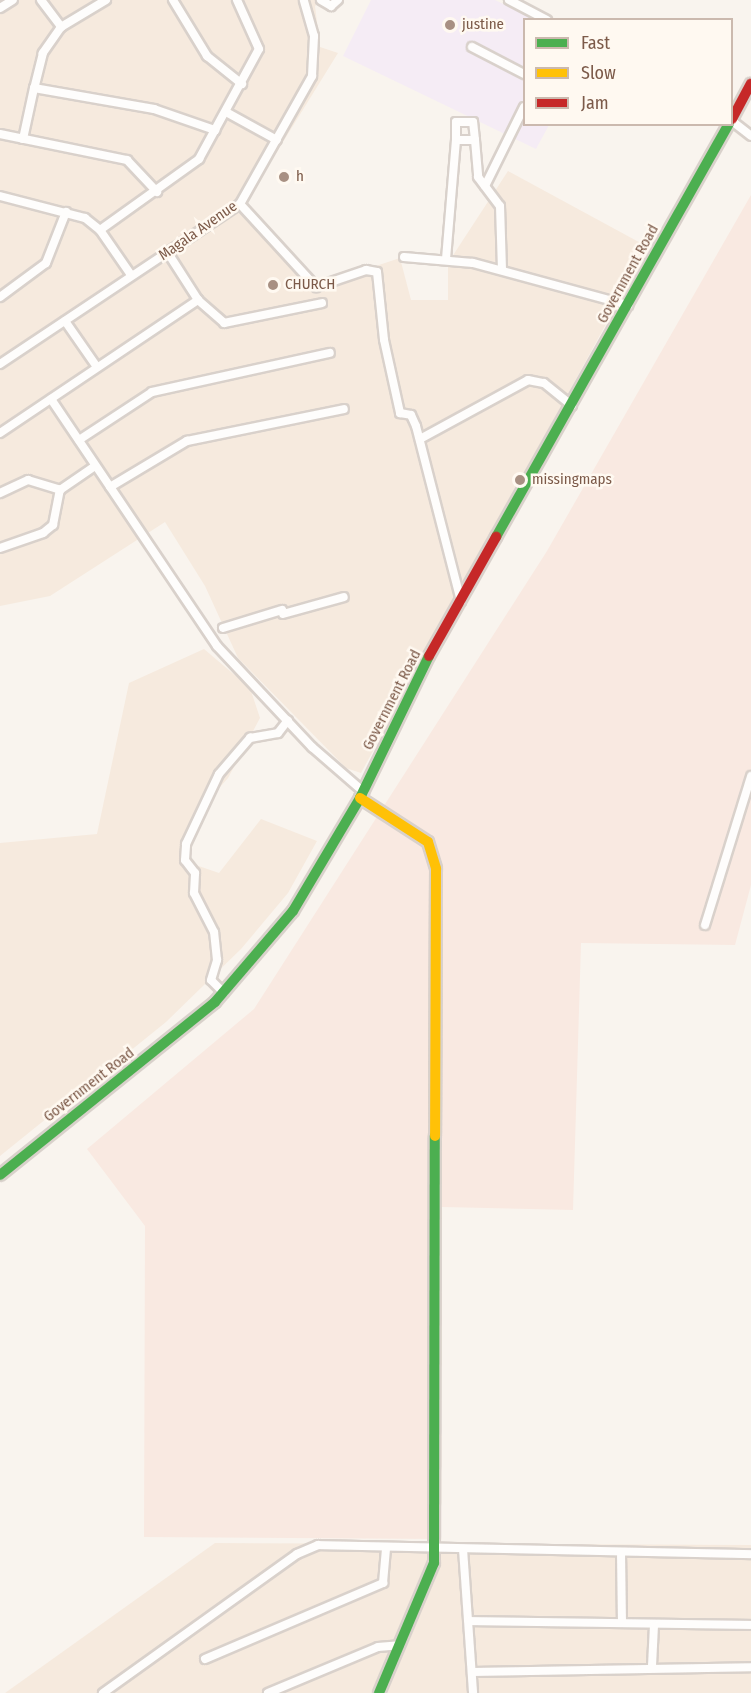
<!DOCTYPE html>
<html>
<head>
<meta charset="utf-8">
<style>
  body { margin:0 }
  #map { position:relative; width:751px; height:1693px; overflow:hidden; background:#f9f4ee; font-family:"Fira Sans Condensed",sans-serif }
  div>[style] { position:absolute }
  [style*='--x'] { left:calc(var(--x)*1px); top:calc(var(--y)*1px); width:calc(var(--w)*1px); rotate:calc(var(--a)*1deg) }
  .residential>* { inset:0; background:#f6eade }
  .commercial>* { inset:0; background:#f9e9e1 }
  .education>* { inset:0; background:#f5ecf5 }
  .roads { filter:drop-shadow(2px 0 #d9d1cb) drop-shadow(-2px 0 #d9d1cb) drop-shadow(0 2px #d9d1cb) drop-shadow(0 -2px #d9d1cb) }
  .street>* { height:8px; margin:-4px; padding:0 4px; transform-origin:4px; border-radius:4px; background:#fefdfc }
  .fast>* { height:10px; margin:-5px; padding:0 5px; transform-origin:5px; border-radius:5px; background:#4caf50 }
  .slow>* { height:10px; margin:-5px; padding:0 5px; transform-origin:5px; border-radius:5px; background:#ffc107 }
  .jam>* { height:10px; margin:-5px; padding:0 5px; transform-origin:5px; border-radius:5px; background:#c62828 }
  .dots>* { width:16px; height:16px; translate:-50% -50%; box-sizing:border-box; border:3px solid #fff9f1; border-radius:50% }
  span { translate:-50% -50%; white-space:nowrap; text-align:center; line-height:1.15; -webkit-text-stroke:5px #fff9f1; paint-order:stroke }
  .poi-label { font-size:15px; color:#7c5a49 }
  .left { translate:0 -50%; text-align:left }
  .street-label { font-size:15px; color:#7c5a49 }
  .legend { position:absolute; left:523px; top:18px; width:210px; height:108px; box-sizing:border-box; background:#fff9f1; border:2px solid #cbb9ae; margin:0; padding:8px 10px; list-style:none; font-size:18px; color:#7c5a49 }
  .legend li { display:flex; align-items:center; gap:12px; height:30px }
  .legend b { width:30px; border:2px solid #cbb9ae }
</style>
</head>
<body>
<div id="map">
  <div class="residential">
    <i style="clip-path:polygon(0 0,322px 0,315px 6px,320px 47px,338px 53px,244px 205px,316px 286px,400px 258px,411px 300px,448px 300px,448px 263px,508px 171px,648px 247px,361px 773px,346px 768px,238px 658px,205px 586px,165px 522px,50px 596px,0 606px)"></i>
    <i style="clip-path:polygon(204px 649px,250px 688px,260px 718px,228px 778px,198px 812px,187px 862px,219px 873px,261px 819px,317px 841px,288px 893px,241px 949px,166px 1022px,0 1156px,0 843px,97px 834px,129px 683px)"></i>
    <i style="clip-path:polygon(215px 1543px,751px 1545px,751px 1693px,5px 1693px)"></i>
  </div>
  <div class="commercial">
    <i style="clip-path:polygon(751px 195px,751px 885px,735px 945px,581px 943px,573px 1210px,442px 1207px,441px 1539px,144px 1537px,145px 1226px,87px 1149px,254px 1009px,547px 551px)"></i>
  </div>
  <div class="education">
    <i style="clip-path:polygon(371px 0,495px 0,534px 19px,524px 20px,524px 124px,549px 125px,536px 149px,343px 56px)"></i>
  </div>
  <div class="roads">
    <div class="street">
      <i style="--x:41;--y:0;--w:34;--a:53"></i>
      <i style="--x:106;--y:0;--w:52;--a:149"></i>
      <i style="--x:61;--y:27;--w:32;--a:125"></i>
      <i style="--x:43;--y:53;--w:36;--a:104"></i>
      <i style="--x:34;--y:88;--w:122;--a:9.9"></i>
      <i style="--x:154;--y:109;--w:65;--a:19"></i>
      <i style="--x:173;--y:0;--w:66;--a:58.7"></i>
      <i style="--x:207;--y:56;--w:45;--a:38.7"></i>
      <i style="--x:321;--y:0;--w:12;--a:31"></i>
      <i style="--x:331;--y:6;--w:9;--a:-41"></i>
      <i style="--x:509;--y:0;--w:43;--a:27.8"></i>
      <i style="--x:0;--y:8;--w:15;--a:-32"></i>
      <i style="--x:472;--y:47;--w:59;--a:27.4"></i>
      <i style="--x:226;--y:112;--w:58;--a:28.8"></i>
      <i style="--x:732;--y:121;--w:24;--a:38"></i>
      <i style="--x:0;--y:134;--w:130;--a:11.6"></i>
      <i style="--x:127;--y:160;--w:44;--a:46.8"></i>
      <i style="--x:23;--y:139;--w:52;--a:-77.8"></i>
      <i style="--x:475;--y:140;--w:18;--a:-96"></i>
      <i style="--x:473;--y:122;--w:17;--a:180"></i>
      <i style="--x:456;--y:122;--w:18;--a:90"></i>
      <i style="--x:456;--y:140;--w:19;--a:0"></i>
      <i style="--x:475;--y:140;--w:37;--a:85"></i>
      <i style="--x:478;--y:177;--w:36;--a:53"></i>
      <i style="--x:500;--y:206;--w:64;--a:88.2"></i>
      <i style="--x:485;--y:186;--w:88;--a:-63.7"></i>
      <i style="--x:0;--y:196;--w:88;--a:14.5"></i>
      <i style="--x:85;--y:218;--w:19;--a:39"></i>
      <i style="--x:100;--y:230;--w:55;--a:55.4"></i>
      <i style="--x:240;--y:204;--w:113;--a:47.5"></i>
      <i style="--x:316;--y:287;--w:53;--a:-18.8"></i>
      <i style="--x:366;--y:270;--w:11;--a:10"></i>
      <i style="--x:377;--y:272;--w:68;--a:84.1"></i>
      <i style="--x:384;--y:340;--w:75;--a:77.6"></i>
      <i style="--x:400;--y:413;--w:11;--a:10"></i>
      <i style="--x:411;--y:415;--w:12;--a:66"></i>
      <i style="--x:416;--y:426;--w:181;--a:75.6"></i>
      <i style="--x:100;--y:230;--w:122;--a:-35.6"></i>
      <i style="--x:199;--y:159;--w:125;--a:-61.4"></i>
      <i style="--x:259;--y:49;--w:54;--a:-114.2"></i>
      <i style="--x:168;--y:253;--w:56;--a:57.4"></i>
      <i style="--x:198;--y:300;--w:35;--a:41"></i>
      <i style="--x:224;--y:323;--w:100;--a:-11.5"></i>
      <i style="--x:404;--y:257;--w:69;--a:5"></i>
      <i style="--x:473;--y:263;--w:161;--a:15.2"></i>
      <i style="--x:446;--y:259;--w:119;--a:-85.2"></i>
      <i style="--x:0;--y:297;--w:57;--a:-36.5"></i>
      <i style="--x:46;--y:263;--w:55;--a:-68.6"></i>
      <i style="--x:65;--y:321;--w:56;--a:55.2"></i>
      <i style="--x:0;--y:364;--w:288;--a:-33.7"></i>
      <i style="--x:240;--y:204;--w:147;--a:-60.6"></i>
      <i style="--x:312;--y:76;--w:40;--a:-87.1"></i>
      <i style="--x:314;--y:36;--w:37;--a:-106"></i>
      <i style="--x:51;--y:399;--w:298;--a:56.1"></i>
      <i style="--x:217;--y:646;--w:139;--a:46.8"></i>
      <i style="--x:312;--y:747;--w:69;--a:40.9"></i>
      <i style="--x:0;--y:433;--w:239;--a:-33.9"></i>
      <i style="--x:420;--y:439;--w:123;--a:-28.6"></i>
      <i style="--x:528;--y:380;--w:16;--a:11"></i>
      <i style="--x:544;--y:383;--w:36;--a:39"></i>
      <i style="--x:79;--y:440;--w:87;--a:-33.3"></i>
      <i style="--x:152;--y:392;--w:182;--a:-12.4"></i>
      <i style="--x:110;--y:487;--w:90;--a:-30.9"></i>
      <i style="--x:187;--y:441;--w:160;--a:-11.5"></i>
      <i style="--x:0;--y:493;--w:31;--a:-25"></i>
      <i style="--x:28;--y:480;--w:34;--a:17"></i>
      <i style="--x:0;--y:548;--w:46;--a:-19.2"></i>
      <i style="--x:43;--y:533;--w:13;--a:-39"></i>
      <i style="--x:53;--y:525;--w:36;--a:-79"></i>
      <i style="--x:60;--y:490;--w:42;--a:-34.4"></i>
      <i style="--x:283;--y:614;--w:63;--a:-15.6"></i>
      <i style="--x:223;--y:628;--w:62;--a:-17"></i>
      <i style="--x:705;--y:925;--w:156;--a:-72.8"></i>
      <i style="--x:224;--y:993;--w:18;--a:-135"></i>
      <i style="--x:211;--y:980;--w:21;--a:-73"></i>
      <i style="--x:217;--y:960;--w:28;--a:-96"></i>
      <i style="--x:214;--y:932;--w:44;--a:-117.1"></i>
      <i style="--x:194;--y:893;--w:20;--a:-87"></i>
      <i style="--x:195;--y:873;--w:16;--a:-128"></i>
      <i style="--x:185;--y:860;--w:16;--a:-86"></i>
      <i style="--x:186;--y:844;--w:77;--a:-64.8"></i>
      <i style="--x:219;--y:774;--w:48;--a:-49.3"></i>
      <i style="--x:250;--y:738;--w:28;--a:-10"></i>
      <i style="--x:278;--y:733;--w:16;--a:-52"></i>
      <i style="--x:463;--y:1549;--w:144;--a:86"></i>
      <i style="--x:621;--y:1552;--w:71;--a:89.2"></i>
      <i style="--x:469;--y:1621;--w:282;--a:0.8"></i>
      <i style="--x:205;--y:1659;--w:194;--a:-23.1"></i>
      <i style="--x:383;--y:1583;--w:35;--a:-85"></i>
      <i style="--x:652;--y:1666;--w:41;--a:-87.2"></i>
      <i style="--x:472;--y:1672;--w:279;--a:-1"></i>
      <i style="--x:103;--y:1693;--w:239;--a:-35.6"></i>
      <i style="--x:297;--y:1554;--w:23;--a:-23"></i>
      <i style="--x:318;--y:1545;--w:433;--a:1.2"></i>
      <i style="--x:268;--y:1693;--w:119;--a:-22.7"></i>
      <i style="--x:378;--y:1647;--w:21;--a:-5"></i>
    </div>
    <div class="fast">
      <i style="--x:496;--y:537;--w:474;--a:-60.6"></i>
      <i style="--x:0;--y:1175;--w:276;--a:-38.8"></i>
      <i style="--x:215;--y:1002;--w:120;--a:-49.4"></i>
      <i style="--x:293;--y:911;--w:131;--a:-59.3"></i>
      <i style="--x:360;--y:798;--w:158;--a:-64.1"></i>
      <i style="--x:379;--y:1693;--w:141;--a:-67.1"></i>
      <i style="--x:434;--y:1563;--w:427;--a:-89.9"></i>
    </div>
    <div class="slow">
      <i style="--x:360;--y:798;--w:81;--a:32.9"></i>
      <i style="--x:428;--y:842;--w:28;--a:73"></i>
      <i style="--x:436;--y:869;--w:267;--a:90.2"></i>
    </div>
    <div class="jam">
      <i style="--x:732;--y:119;--w:40;--a:-62"></i>
      <i style="--x:429;--y:656;--w:137;--a:-60.6"></i>
    </div>
  </div>
  <div class="dots">
    <i style="left:450px;top:25px;background:#a89083"></i>
    <i style="left:284px;top:177px;background:#a89083"></i>
    <i style="left:273px;top:285px;background:#a89083"></i>
    <i style="left:520px;top:480px;background:#a89083"></i>
  </div>
  <div class="poi-label">
    <span class="left" style="left:462px;top:25px">justine</span>
    <span class="left" style="left:296px;top:177px">h</span>
    <span class="left" style="left:285px;top:285px">CHURCH</span>
    <span class="left" style="left:532px;top:480px">missingmaps</span>
  </div>
  <div class="street-label">
    <span style="left:198px;top:231px;rotate:-35deg">Magala Avenue</span>
    <span style="left:628px;top:274px;rotate:-61deg">Government Road</span>
    <span style="left:392px;top:700px;rotate:-63deg">Government Road</span>
    <span style="left:89px;top:1085px;rotate:-38deg">Government Road</span>
  </div>
  <ul class="legend">
  <li><b style="height:8px;background:#4caf50"></b>Fast</li>
  <li><b style="height:8px;background:#ffc107"></b>Slow</li>
  <li><b style="height:8px;background:#c62828"></b>Jam</li>
  </ul>
</div>
</body>
</html>
